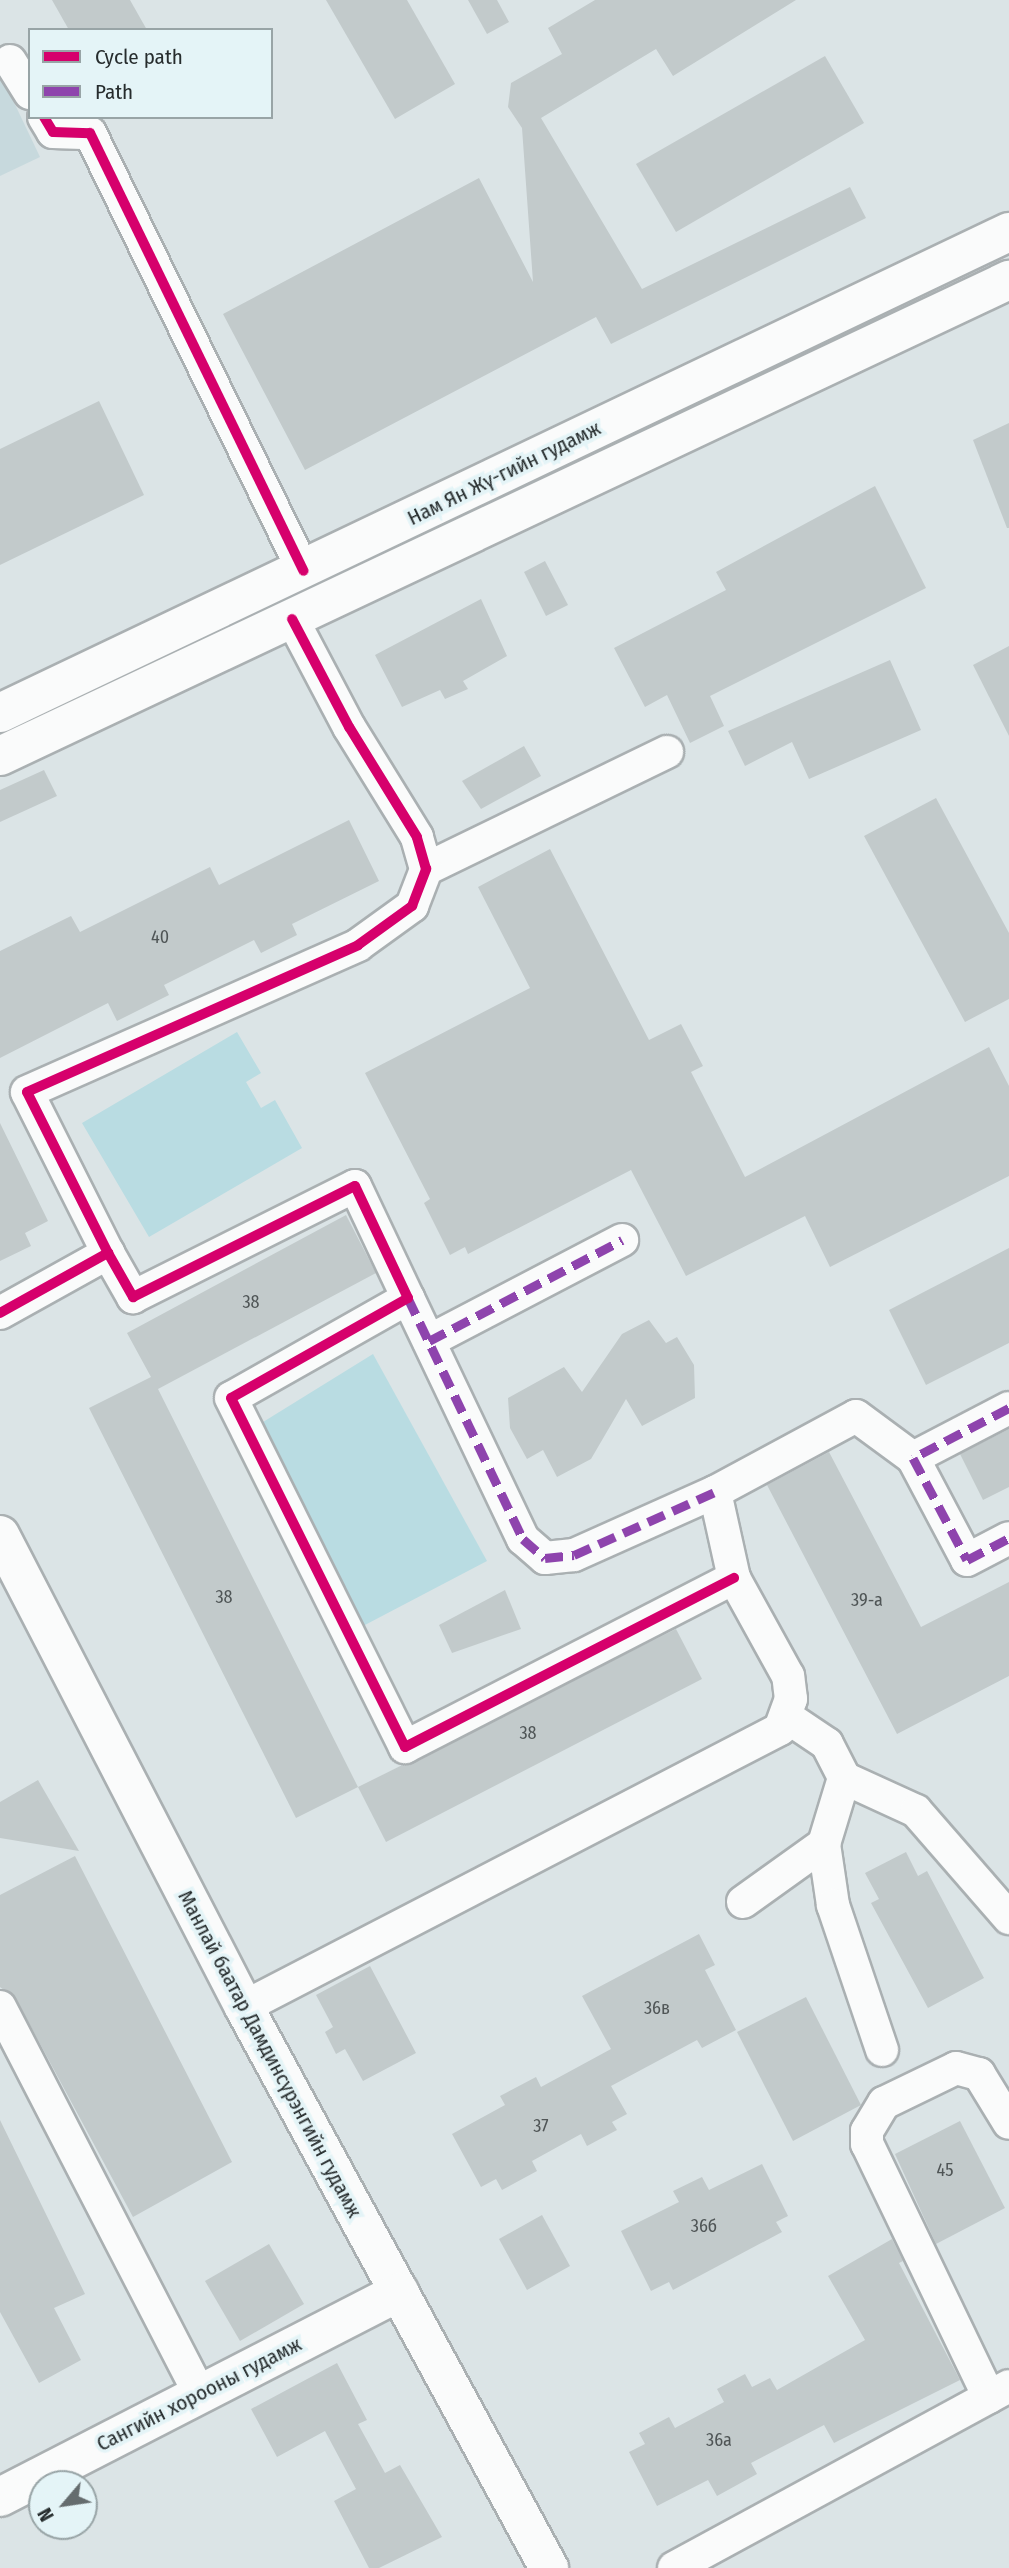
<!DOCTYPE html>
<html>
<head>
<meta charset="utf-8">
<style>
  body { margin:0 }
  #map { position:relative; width:1009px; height:2568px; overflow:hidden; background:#dbe4e6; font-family:"Fira Sans Condensed",sans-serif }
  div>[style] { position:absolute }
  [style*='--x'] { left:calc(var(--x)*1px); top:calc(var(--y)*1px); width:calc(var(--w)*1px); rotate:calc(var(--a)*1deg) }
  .built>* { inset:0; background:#c7d9dd }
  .green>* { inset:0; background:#b9dce2 }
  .building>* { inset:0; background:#c2cacb }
  .roads { filter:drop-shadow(2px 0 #aab0b2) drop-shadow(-2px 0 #aab0b2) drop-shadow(0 2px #aab0b2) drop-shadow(0 -2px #aab0b2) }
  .street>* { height:32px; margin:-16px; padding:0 16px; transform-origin:16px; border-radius:16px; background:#fafbfb }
  .secondary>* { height:38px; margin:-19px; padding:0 19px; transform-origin:19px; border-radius:19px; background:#fafbfb }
  .primary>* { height:38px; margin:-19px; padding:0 19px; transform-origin:19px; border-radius:19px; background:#fafbfb }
  .quiet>* { height:9px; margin-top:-4.5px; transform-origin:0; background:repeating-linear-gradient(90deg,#8e44ad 0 18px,transparent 0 27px) }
  .cycleway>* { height:10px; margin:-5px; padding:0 5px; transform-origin:5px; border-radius:5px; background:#d6006c }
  span { translate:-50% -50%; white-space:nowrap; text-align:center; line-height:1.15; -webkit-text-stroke:7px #e4f4f7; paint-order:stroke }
  .number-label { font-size:18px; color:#4f5556 }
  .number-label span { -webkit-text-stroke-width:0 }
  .street-label { font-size:21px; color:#262c2d }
  .legend { position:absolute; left:28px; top:28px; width:245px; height:91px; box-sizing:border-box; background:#e4f4f7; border:2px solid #98a4a6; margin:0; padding:9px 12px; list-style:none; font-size:21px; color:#262c2d }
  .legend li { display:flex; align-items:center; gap:14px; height:35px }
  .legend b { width:35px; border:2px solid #98a4a6 }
  .north { position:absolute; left:28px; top:2470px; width:70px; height:70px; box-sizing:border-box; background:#e4f4f7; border:2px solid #98a4a6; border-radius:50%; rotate:241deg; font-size:19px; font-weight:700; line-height:28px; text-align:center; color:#262c2d }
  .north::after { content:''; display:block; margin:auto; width:24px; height:32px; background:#656c6e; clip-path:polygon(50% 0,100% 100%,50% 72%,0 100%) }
</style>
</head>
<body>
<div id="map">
  <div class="built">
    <i style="clip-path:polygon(0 73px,40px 157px,0 176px)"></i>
  </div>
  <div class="green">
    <i style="clip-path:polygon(237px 1032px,261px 1073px,246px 1082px,261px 1108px,275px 1100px,302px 1148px,149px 1237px,82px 1123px)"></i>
    <i style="clip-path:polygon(373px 1354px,487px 1561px,363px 1626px,255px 1427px)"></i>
  </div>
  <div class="building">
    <i style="clip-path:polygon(52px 0,130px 0,147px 30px,69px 30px)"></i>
    <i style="clip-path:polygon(326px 0,407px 0,455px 84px,395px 119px)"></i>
    <i style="clip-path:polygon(468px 0,497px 0,509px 22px,487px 34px)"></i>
    <i style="clip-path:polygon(595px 0,796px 0,673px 76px,656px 49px,541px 118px,642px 289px,850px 187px,866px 218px,611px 344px,596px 317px,305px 470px,223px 314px,479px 178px,533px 282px,522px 128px,508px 107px,511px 83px,562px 54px,548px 28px)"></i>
    <i style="clip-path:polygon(825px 56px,864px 123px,676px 232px,636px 164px)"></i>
    <i style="clip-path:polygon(99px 401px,144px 495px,0 565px,0 449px)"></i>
    <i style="clip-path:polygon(1009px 423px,1009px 528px,1007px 528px,973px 440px)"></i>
    <i style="clip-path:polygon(875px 486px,926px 588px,710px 696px,724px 726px,690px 743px,667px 695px,645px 707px,614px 648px,726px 590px,716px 572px)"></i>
    <i style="clip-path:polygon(545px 561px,568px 605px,546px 616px,524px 572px)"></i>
    <i style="clip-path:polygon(481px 599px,507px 656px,463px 681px,468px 689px,445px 699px,440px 690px,402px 707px,375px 655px)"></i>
    <i style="clip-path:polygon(1009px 646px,1009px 736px,973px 665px)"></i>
    <i style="clip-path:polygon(890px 660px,921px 730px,809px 779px,792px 742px,745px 766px,728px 731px)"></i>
    <i style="clip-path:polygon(524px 746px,541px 776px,481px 809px,462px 781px)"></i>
    <i style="clip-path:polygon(44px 770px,57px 796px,0 822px,0 790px)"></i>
    <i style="clip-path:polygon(936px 798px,1009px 933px,1009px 999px,965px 1022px,864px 836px)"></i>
    <i style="clip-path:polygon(349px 820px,379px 881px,292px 924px,297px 935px,261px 953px,254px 940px,164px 985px,169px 995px,117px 1021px,108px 1003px,0 1058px,0 951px,71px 916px,80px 932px,210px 867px,219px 885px)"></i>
    <i style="clip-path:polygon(550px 849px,649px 1040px,681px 1024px,703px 1066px,691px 1072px,745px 1177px,989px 1047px,1009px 1086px,1009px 1176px,830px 1267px,805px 1216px,686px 1276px,631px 1170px,468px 1254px,465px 1247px,450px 1255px,424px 1203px,430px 1199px,365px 1073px,530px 988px,478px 887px)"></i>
    <i style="clip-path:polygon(0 1123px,48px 1221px,25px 1233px,31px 1246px,0 1261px)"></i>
    <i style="clip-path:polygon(346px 1215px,376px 1273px,158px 1389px,358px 1787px,296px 1818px,89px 1408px,151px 1377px,127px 1333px)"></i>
    <i style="clip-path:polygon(1009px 1248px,1009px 1343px,926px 1385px,889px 1310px)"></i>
    <i style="clip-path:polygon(649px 1320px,666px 1343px,677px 1337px,694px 1365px,695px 1398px,642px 1426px,626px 1399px,591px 1459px,557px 1477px,543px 1450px,527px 1459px,510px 1428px,508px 1398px,564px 1367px,582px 1392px,622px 1334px)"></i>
    <i style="clip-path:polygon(1009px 1429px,1009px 1487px,983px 1500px,960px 1454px)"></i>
    <i style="clip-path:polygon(829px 1452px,921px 1627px,1009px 1582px,1009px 1676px,897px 1734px,767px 1485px)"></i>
    <i style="clip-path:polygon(505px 1590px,521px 1629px,452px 1653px,439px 1625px)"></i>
    <i style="clip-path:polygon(676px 1629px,702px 1679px,386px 1842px,358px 1787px)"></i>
    <i style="clip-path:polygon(38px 1780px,79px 1851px,0 1838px,0 1802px)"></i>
    <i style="clip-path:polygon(906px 1852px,918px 1876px,927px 1871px,984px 1978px,928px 2008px,871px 1903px,879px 1899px,865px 1873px)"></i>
    <i style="clip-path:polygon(75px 1856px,232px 2162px,133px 2217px,16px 1999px,0 1987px,0 1895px)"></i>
    <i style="clip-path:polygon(699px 1934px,715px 1965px,705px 1970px,736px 2030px,702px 2048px,697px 2040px,611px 2086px,627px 2114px,612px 2122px,617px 2130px,587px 2146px,581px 2134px,532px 2161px,537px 2171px,502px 2190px,496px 2179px,481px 2187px,452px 2134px,505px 2105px,500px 2096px,536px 2077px,541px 2087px,611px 2049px,582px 1996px)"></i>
    <i style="clip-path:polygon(370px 1966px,416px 2053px,363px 2081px,345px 2049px,336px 2054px,325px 2032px,333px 2027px,316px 1995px)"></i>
    <i style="clip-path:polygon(806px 1997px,861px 2105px,793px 2141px,737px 2032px)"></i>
    <i style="clip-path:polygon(0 2120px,85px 2294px,54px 2308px,81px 2360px,39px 2383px,0 2312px)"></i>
    <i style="clip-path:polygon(960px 2121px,1005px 2208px,936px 2244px,895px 2154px)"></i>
    <i style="clip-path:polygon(762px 2164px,788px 2216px,776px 2222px,782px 2232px,673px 2290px,669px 2282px,651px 2291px,621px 2231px,679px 2202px,673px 2191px,702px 2177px,709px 2190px)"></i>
    <i style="clip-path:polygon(542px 2215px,570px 2266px,527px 2290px,499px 2239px)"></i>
    <i style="clip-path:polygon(892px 2239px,903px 2261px,899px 2263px,960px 2380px,834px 2443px,824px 2425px,751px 2463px,757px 2474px,717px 2496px,708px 2480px,657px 2506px,629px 2452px,645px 2444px,639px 2433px,669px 2417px,675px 2428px,724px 2402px,717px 2389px,745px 2374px,752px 2387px,770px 2378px,777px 2390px,865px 2340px,828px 2276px)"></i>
    <i style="clip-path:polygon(269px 2244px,304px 2304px,240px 2341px,205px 2281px)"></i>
    <i style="clip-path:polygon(337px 2363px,367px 2420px,358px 2424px,385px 2473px,400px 2465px,442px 2537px,379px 2568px,369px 2568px,334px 2501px,356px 2489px,325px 2431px,277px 2457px,251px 2409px)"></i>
  </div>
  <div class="roads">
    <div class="street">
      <i style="--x:10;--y:61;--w:38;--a:58"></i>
      <i style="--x:44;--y:117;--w:17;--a:59"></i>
      <i style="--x:53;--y:132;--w:37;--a:2"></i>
      <i style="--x:90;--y:133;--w:487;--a:64"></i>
      <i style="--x:426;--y:869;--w:268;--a:-25.9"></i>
      <i style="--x:108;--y:1253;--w:51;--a:60.4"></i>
      <i style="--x:133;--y:1297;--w:248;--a:-26.6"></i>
      <i style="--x:355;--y:1186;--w:124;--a:64.7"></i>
      <i style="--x:408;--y:1298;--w:203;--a:150.5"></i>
      <i style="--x:231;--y:1398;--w:390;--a:63.5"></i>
      <i style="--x:405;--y:1747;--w:370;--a:-27.2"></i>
      <i style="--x:408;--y:1298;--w:267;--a:64.5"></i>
      <i style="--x:523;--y:1539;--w:29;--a:41"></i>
      <i style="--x:545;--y:1558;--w:29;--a:-6"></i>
      <i style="--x:574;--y:1555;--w:154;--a:-24.1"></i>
      <i style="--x:0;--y:1313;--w:124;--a:-29.1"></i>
      <i style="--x:108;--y:1253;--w:180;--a:-116.7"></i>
      <i style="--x:27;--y:1092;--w:362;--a:-23.9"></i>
      <i style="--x:358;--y:945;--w:67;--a:-35.8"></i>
      <i style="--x:412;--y:906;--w:40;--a:-69"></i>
      <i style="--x:426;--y:869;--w:33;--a:-106"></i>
      <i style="--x:417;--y:837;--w:129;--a:-121.7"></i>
      <i style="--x:349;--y:727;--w:122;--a:-117.8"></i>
      <i style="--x:429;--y:1341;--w:218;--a:-27.6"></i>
      <i style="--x:913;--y:1458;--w:108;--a:-27.5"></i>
      <i style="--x:787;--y:1717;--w:48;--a:34"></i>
      <i style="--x:827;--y:1744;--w:38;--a:63"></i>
      <i style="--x:844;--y:1778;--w:69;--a:106.9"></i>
      <i style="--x:824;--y:1844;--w:62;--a:81.6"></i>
      <i style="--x:833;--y:1905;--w:153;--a:71.3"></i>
      <i style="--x:844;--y:1778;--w:79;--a:24.6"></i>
      <i style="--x:916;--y:1811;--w:142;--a:49"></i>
      <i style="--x:743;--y:1902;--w:100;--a:-35.6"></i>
      <i style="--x:0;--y:2007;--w:436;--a:62.7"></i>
      <i style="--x:244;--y:2007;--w:604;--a:-27.41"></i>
      <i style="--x:780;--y:1729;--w:32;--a:-70"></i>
      <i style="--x:791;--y:1699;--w:23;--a:-97"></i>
      <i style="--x:788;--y:1676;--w:112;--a:-118.9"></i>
      <i style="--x:734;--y:1578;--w:88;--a:-102.5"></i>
      <i style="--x:715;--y:1492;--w:160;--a:-28.3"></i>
      <i style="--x:856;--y:1416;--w:71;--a:36.4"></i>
      <i style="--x:913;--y:1458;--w:115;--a:62.1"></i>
      <i style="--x:967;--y:1560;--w:47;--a:-27.6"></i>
      <i style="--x:989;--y:2397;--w:281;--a:-115.7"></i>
      <i style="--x:867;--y:2144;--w:13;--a:-90"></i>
      <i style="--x:867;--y:2131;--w:33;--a:-59"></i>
      <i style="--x:884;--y:2103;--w:80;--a:-25.9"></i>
      <i style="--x:956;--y:2068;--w:24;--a:15"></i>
      <i style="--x:979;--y:2074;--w:57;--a:58.5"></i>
      <i style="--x:674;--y:2568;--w:381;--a:-28.5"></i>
    </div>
    <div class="secondary">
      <i style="--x:0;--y:1535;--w:531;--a:62.66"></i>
      <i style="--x:244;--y:2007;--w:639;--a:61.47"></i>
      <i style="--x:0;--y:2497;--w:449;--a:-27.2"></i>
    </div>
    <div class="primary">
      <i style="--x:0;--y:713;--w:1118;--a:-25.49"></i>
      <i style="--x:0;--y:756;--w:1116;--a:-25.26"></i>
    </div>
  </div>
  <div class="quiet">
    <i style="--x:408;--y:1298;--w:267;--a:64.5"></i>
    <i style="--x:523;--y:1539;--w:29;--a:41"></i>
    <i style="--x:545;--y:1558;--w:29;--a:-6"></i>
    <i style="--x:574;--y:1555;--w:154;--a:-24.1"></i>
    <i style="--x:429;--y:1341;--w:218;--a:-27.6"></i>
    <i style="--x:1009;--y:1408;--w:108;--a:152.5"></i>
    <i style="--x:913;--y:1458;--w:115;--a:62.1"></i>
    <i style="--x:967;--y:1560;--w:47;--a:-27.6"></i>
  </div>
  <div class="cycleway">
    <i style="--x:44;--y:117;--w:17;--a:59"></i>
    <i style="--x:53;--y:132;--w:37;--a:2"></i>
    <i style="--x:90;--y:133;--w:487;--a:64"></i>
    <i style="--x:108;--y:1253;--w:51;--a:60.4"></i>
    <i style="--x:133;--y:1297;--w:248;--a:-26.6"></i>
    <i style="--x:355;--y:1186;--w:124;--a:64.7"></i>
    <i style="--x:408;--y:1298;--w:203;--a:150.5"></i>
    <i style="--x:231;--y:1398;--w:390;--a:63.5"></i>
    <i style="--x:405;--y:1747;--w:370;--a:-27.2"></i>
    <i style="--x:0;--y:1313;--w:124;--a:-29.1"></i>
    <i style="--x:108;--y:1253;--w:180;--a:-116.7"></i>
    <i style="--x:27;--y:1092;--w:362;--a:-23.9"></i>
    <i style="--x:358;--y:945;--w:67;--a:-35.8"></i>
    <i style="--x:412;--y:906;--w:40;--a:-69"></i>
    <i style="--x:426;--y:869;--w:33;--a:-106"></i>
    <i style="--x:417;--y:837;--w:129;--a:-121.7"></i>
    <i style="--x:349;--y:727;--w:122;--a:-117.8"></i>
  </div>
  <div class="number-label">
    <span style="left:160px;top:937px">40</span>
    <span style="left:251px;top:1302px">38</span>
    <span style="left:224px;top:1597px">38</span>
    <span style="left:867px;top:1600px">39-а</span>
    <span style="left:528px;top:1733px">38</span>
    <span style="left:657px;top:2008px">36в</span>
    <span style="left:541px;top:2126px">37</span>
    <span style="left:945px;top:2170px">45</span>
    <span style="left:704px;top:2226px">36б</span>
    <span style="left:719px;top:2440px">36а</span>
  </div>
  <div class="street-label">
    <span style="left:504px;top:473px;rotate:-26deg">Нам Ян Жү-гийн гудамж</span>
    <span style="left:270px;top:2054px;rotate:62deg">Манлай баатар Дамдинсүрэнгийн гудамж</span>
    <span style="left:199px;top:2394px;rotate:-27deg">Сангийн хорооны гудамж</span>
  </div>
  <ul class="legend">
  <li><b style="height:9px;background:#d6006c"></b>Cycle path</li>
  <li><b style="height:9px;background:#8e44ad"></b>Path</li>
  </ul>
  <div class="north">N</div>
</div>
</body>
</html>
